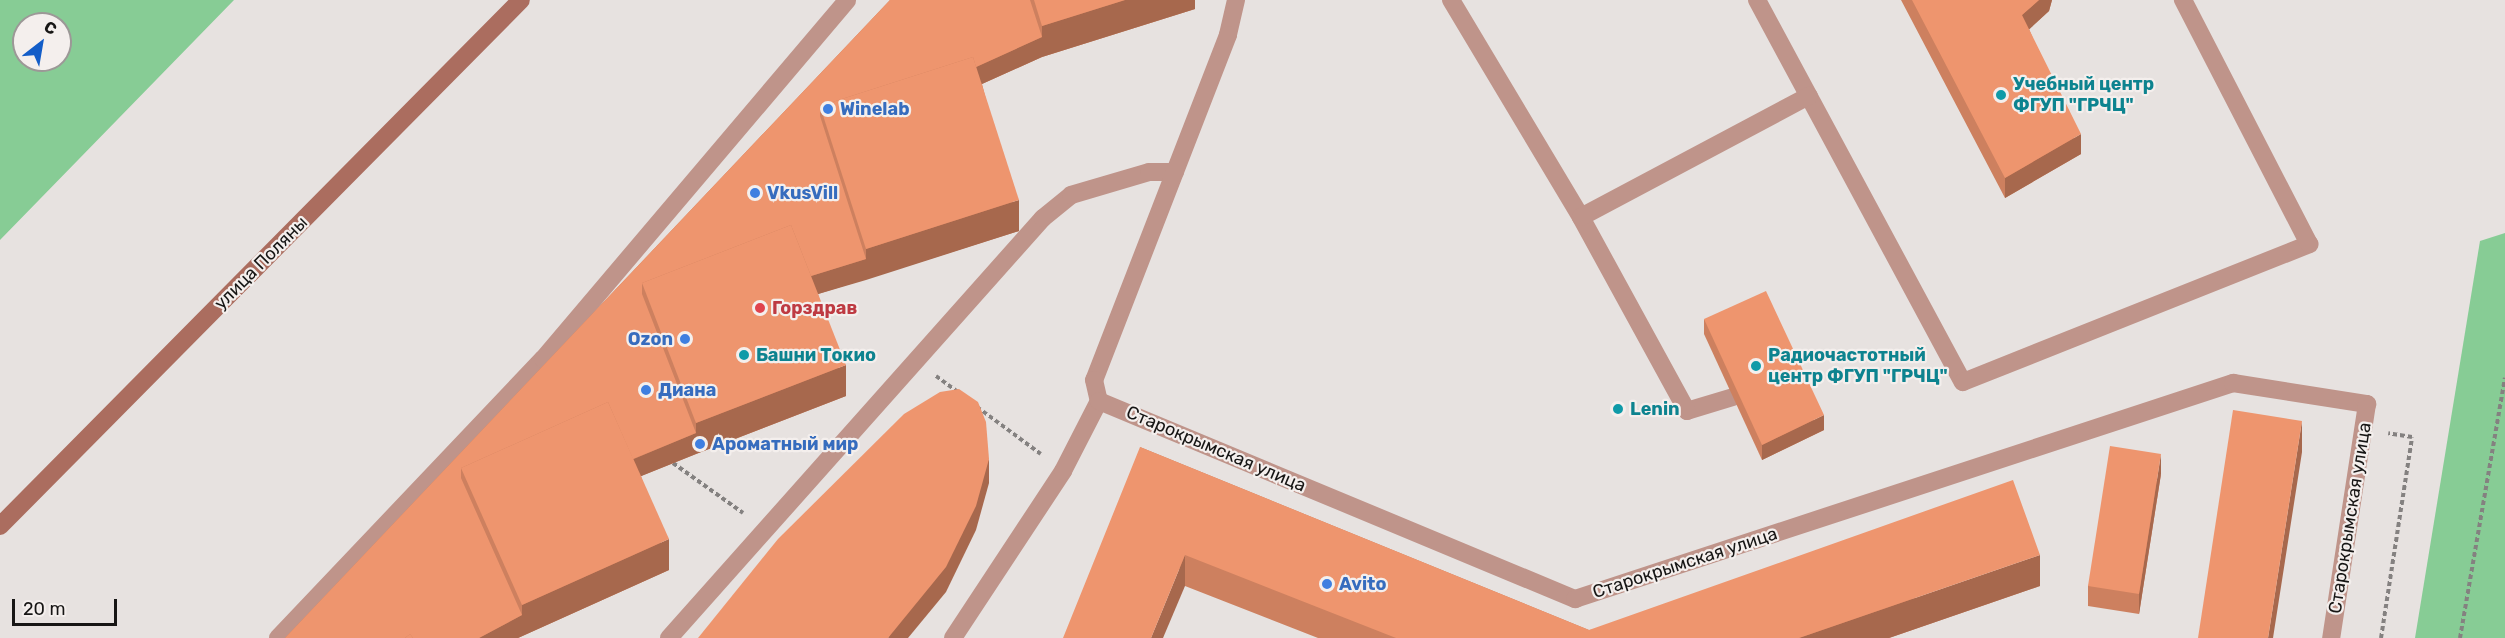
<!DOCTYPE html>
<html>
<head>
<meta charset="utf-8">
<style>
  body { margin:0 }
  #map { position:relative; width:2505px; height:638px; overflow:hidden; background:#e7e2e0; font-family:Rubik,sans-serif }
  div>[style] { position:absolute }
  [style*='--x'] { left:calc(var(--x)*1px); top:calc(var(--y)*1px); width:calc(var(--w)*1px); rotate:calc(var(--a)*1deg) }
  .green>* { inset:0; background:#87cc95 }
  .path>* { height:4px; margin-top:-2px; transform-origin:0; background:repeating-linear-gradient(90deg,#848180 0 4.5px,transparent 0 7.5px) }
  .service>* { height:18px; margin:-9px; padding:0 9px; transform-origin:9px; border-radius:9px; background:#bf948a }
  .minor>* { height:18px; margin:-9px; padding:0 9px; transform-origin:9px; border-radius:9px; background:#bf948a }
  .secondary>* { height:18px; margin:-9px; padding:0 9px; transform-origin:9px; border-radius:9px; background:#ab6d5f }
  .wall>* { inset:0; background:#cd805f }
  .shaded-wall>* { inset:0; background:#a7684d }
  .building>* { inset:0; background:#ee956e }
  .dots>* { width:16px; height:16px; translate:-50% -50%; box-sizing:border-box; border:3px solid #f4efed; border-radius:50% }
  span { translate:-50% -50%; white-space:nowrap; text-align:center; line-height:1.15; -webkit-text-stroke:4.5px #f4efed; paint-order:stroke }
  .culture-label { font-size:18px; color:#0d838f; font-weight:700 }
  .left { translate:0 -50%; text-align:left }
  .shop-label { font-size:18px; color:#366cbe; font-weight:700 }
  .right { translate:-100% -50%; text-align:right }
  .street-label { font-size:18px; color:#171615 }
  .health-label { font-size:18px; color:#be3a42; font-weight:700 }
  .north { position:absolute; left:12px; top:12px; width:60px; height:60px; box-sizing:border-box; background:#f4efed; border:2px solid #9c9897; border-radius:50%; rotate:31deg; font-size:16px; font-weight:700; line-height:24px; text-align:center; color:#171615 }
  .north::after { content:''; display:block; margin:auto; width:21px; height:27px; background:#135dc8; clip-path:polygon(50% 0,100% 100%,50% 72%,0 100%) }
  .scale { position:absolute; left:12px; top:599px; width:105px; height:27px; box-sizing:border-box; border:3px solid #171615; border-top:0; padding-left:8px; font-size:18px; line-height:21px; white-space:nowrap; color:#171615; -webkit-text-stroke:4px #f4efed; paint-order:stroke }
</style>
</head>
<body>
<div id="map">
  <div class="green">
    <i style="clip-path:polygon(evenodd,0 0,234px 0,0 240px,0 0,24px 24px,60px 24px,60px 60px,24px 60px,24px 24px)"></i>
    <i style="clip-path:polygon(2505px 233px,2505px 638px,2415px 638px,2480px 241px)"></i>
  </div>
  <div class="path">
    <i style="--x:936;--y:376;--w:26;--a:36"></i>
    <i style="--x:977;--y:407;--w:79;--a:36.3"></i>
    <i style="--x:673;--y:463;--w:86;--a:35.5"></i>
    <i style="--x:2381;--y:638;--w:203;--a:-81.2"></i>
    <i style="--x:2412;--y:437;--w:24;--a:-171"></i>
    <i style="--x:2460;--y:638;--w:264;--a:-80.2"></i>
  </div>
  <div class="service">
    <i style="--x:1451;--y:0;--w:253;--a:59.1"></i>
    <i style="--x:1757;--y:0;--w:434;--a:61.7"></i>
    <i style="--x:1963;--y:382;--w:373;--a:-21.7"></i>
    <i style="--x:2309;--y:244;--w:275;--a:-117.3"></i>
    <i style="--x:1733;--y:397;--w:48;--a:163.1"></i>
    <i style="--x:1687;--y:411;--w:221;--a:-118.7"></i>
    <i style="--x:1581;--y:217;--w:258;--a:-28"></i>
    <i style="--x:278;--y:638;--w:385;--a:-46.5"></i>
    <i style="--x:543;--y:359;--w:470;--a:-49.7"></i>
    <i style="--x:669;--y:638;--w:562;--a:-48.32"></i>
    <i style="--x:1043;--y:218;--w:36;--a:-39"></i>
    <i style="--x:1071;--y:195;--w:81;--a:-16.4"></i>
    <i style="--x:1149;--y:172;--w:26;--a:0"></i>
    <i style="--x:953;--y:638;--w:200;--a:-56.6"></i>
    <i style="--x:1063;--y:471;--w:79;--a:-62.8"></i>
  </div>
  <div class="minor">
    <i style="--x:1236;--y:0;--w:36;--a:103"></i>
    <i style="--x:1228;--y:35;--w:370;--a:111.2"></i>
    <i style="--x:1094;--y:380;--w:22;--a:77"></i>
    <i style="--x:1099;--y:401;--w:516;--a:22.59"></i>
    <i style="--x:1575;--y:599;--w:693;--a:-18.17"></i>
    <i style="--x:2233;--y:383;--w:136;--a:8.9"></i>
    <i style="--x:2367;--y:404;--w:237;--a:98.7"></i>
  </div>
  <div class="secondary">
    <i style="--x:0;--y:526;--w:740;--a:-45.27"></i>
  </div>
  <div class="wall">
    <i style="clip-path:polygon(890px 0,1195px 0,1195px 9px,1042px 57px,982px 84px,1019px 231px,818px 294px,846px 396px,696px 454px,641px 476px,669px 570px,518px 638px,285px 638px)"></i>
    <i style="clip-path:polygon(1901px 0,2052px 0,2049px 11px,2029px 29px,2081px 154px,2005px 198px)"></i>
    <i style="clip-path:polygon(1704px 319px,1824px 430px,1762px 460px,1704px 334px)"></i>
    <i style="clip-path:polygon(1140px 447px,1589px 630px,2040px 586px,1889px 638px,1318px 638px,1185px 586px)"></i>
    <i style="clip-path:polygon(2161px 474px,2139px 614px,2088px 606px,2088px 586px)"></i>
  </div>
  <div class="shaded-wall">
    <i style="clip-path:polygon(1125px 0,1195px 0,1195px 9px,1042px 57px,973px 88px,829px 134px,1042px 37px,1042px 26px)"></i>
    <i style="clip-path:polygon(2039px 0,2052px 0,2049px 11px,2022px 36px,2022px 15px)"></i>
    <i style="clip-path:polygon(2081px 134px,2081px 154px,2005px 198px,2005px 178px)"></i>
    <i style="clip-path:polygon(1019px 200px,1019px 231px,866px 280px,866px 249px)"></i>
    <i style="clip-path:polygon(866px 259px,866px 280px,808px 297px,808px 277px)"></i>
    <i style="clip-path:polygon(846px 365px,846px 396px,696px 454px,696px 423px)"></i>
    <i style="clip-path:polygon(1824px 415px,1824px 430px,1762px 460px,1762px 445px)"></i>
    <i style="clip-path:polygon(2302px 421px,2302px 452px,2273px 638px,2268px 638px)"></i>
    <i style="clip-path:polygon(696px 433px,696px 454px,629px 481px,629px 461px)"></i>
    <i style="clip-path:polygon(2161px 454px,2161px 474px,2139px 614px,2139px 594px)"></i>
    <i style="clip-path:polygon(989px 459px,989px 483px,976px 530px,946px 592px,908px 638px,888px 638px)"></i>
    <i style="clip-path:polygon(669px 539px,669px 570px,518px 638px,479px 638px,522px 615px,522px 605px)"></i>
    <i style="clip-path:polygon(1185px 555px,1185px 586px,1163px 638px,1151px 638px)"></i>
    <i style="clip-path:polygon(2040px 555px,2040px 586px,1889px 638px,1799px 638px)"></i>
  </div>
  <div class="building">
    <i style="clip-path:polygon(890px 0,1030px 0,1042px 37px,976px 67px,973px 57px,820px 106px,820px 116px,866px 259px,811px 276px,791px 225px,642px 283px,642px 294px,696px 433px,633px 459px,608px 402px,461px 468px,461px 478px,522px 615px,479px 638px,413px 638px,410px 634px,405px 638px,285px 638px)"></i>
    <i style="clip-path:polygon(1034px 0,1125px 0,1042px 26px)"></i>
    <i style="clip-path:polygon(1912px 0,2039px 0,2022px 15px,2081px 134px,2005px 178px)"></i>
    <i style="clip-path:polygon(973px 57px,1019px 200px,866px 249px,820px 106px)"></i>
    <i style="clip-path:polygon(791px 225px,846px 365px,696px 423px,642px 283px)"></i>
    <i style="clip-path:polygon(1766px 291px,1824px 415px,1762px 445px,1704px 319px)"></i>
    <i style="clip-path:polygon(959px 389px,978px 402px,986px 422px,989px 459px,976px 506px,946px 567px,888px 638px,698px 638px,778px 539px,904px 414px,940px 392px)"></i>
    <i style="clip-path:polygon(608px 402px,669px 539px,522px 605px,461px 468px)"></i>
    <i style="clip-path:polygon(2233px 410px,2302px 421px,2268px 638px,2198px 638px)"></i>
    <i style="clip-path:polygon(2110px 446px,2161px 454px,2139px 594px,2088px 586px)"></i>
    <i style="clip-path:polygon(1140px 447px,1589px 630px,2013px 480px,2040px 555px,1799px 638px,1396px 638px,1185px 555px,1151px 638px,1063px 638px)"></i>
    <i style="clip-path:polygon(410px 634px,413px 638px,405px 638px)"></i>
  </div>
  <div class="dots">
    <i style="left:2001px;top:95px;background:#0f9aa8"></i>
    <i style="left:828px;top:109px;background:#3f7fe0"></i>
    <i style="left:755px;top:193px;background:#3f7fe0"></i>
    <i style="left:760px;top:308px;background:#e0444e"></i>
    <i style="left:685px;top:339px;background:#3f7fe0"></i>
    <i style="left:744px;top:355px;background:#0f9aa8"></i>
    <i style="left:1756px;top:366px;background:#0f9aa8"></i>
    <i style="left:646px;top:390px;background:#3f7fe0"></i>
    <i style="left:1618px;top:409px;background:#0f9aa8"></i>
    <i style="left:700px;top:444px;background:#3f7fe0"></i>
    <i style="left:1327px;top:584px;background:#3f7fe0"></i>
  </div>
  <div class="culture-label">
    <span class="left" style="left:2013px;top:95px">Учебный центр<br>ФГУП "ГРЧЦ"</span>
    <span class="left" style="left:756px;top:355px">Башни Токио</span>
    <span class="left" style="left:1768px;top:366px">Радиочастотный<br>центр ФГУП "ГРЧЦ"</span>
    <span class="left" style="left:1630px;top:409px">Lenin</span>
  </div>
  <div class="shop-label">
    <span class="left" style="left:840px;top:109px">Winelab</span>
    <span class="left" style="left:767px;top:193px">VkusVill</span>
    <span class="right" style="left:673px;top:339px">Ozon</span>
    <span class="left" style="left:658px;top:390px">Диана</span>
    <span class="left" style="left:712px;top:444px">Ароматный мир</span>
    <span class="left" style="left:1339px;top:584px">Avito</span>
  </div>
  <div class="street-label">
    <span style="left:261px;top:263px;rotate:-45deg">улица Поляны</span>
    <span style="left:1216px;top:449px;rotate:23deg">Старокрымская улица</span>
    <span style="left:2350px;top:518px;rotate:-81deg">Старокрымская улица</span>
    <span style="left:1685px;top:563px;rotate:-18deg">Старокрымская улица</span>
  </div>
  <div class="health-label">
    <span class="left" style="left:772px;top:308px">Горздрав</span>
  </div>
  <div class="north">С</div>
  <div class="scale">20 m</div>
</div>
</body>
</html>
